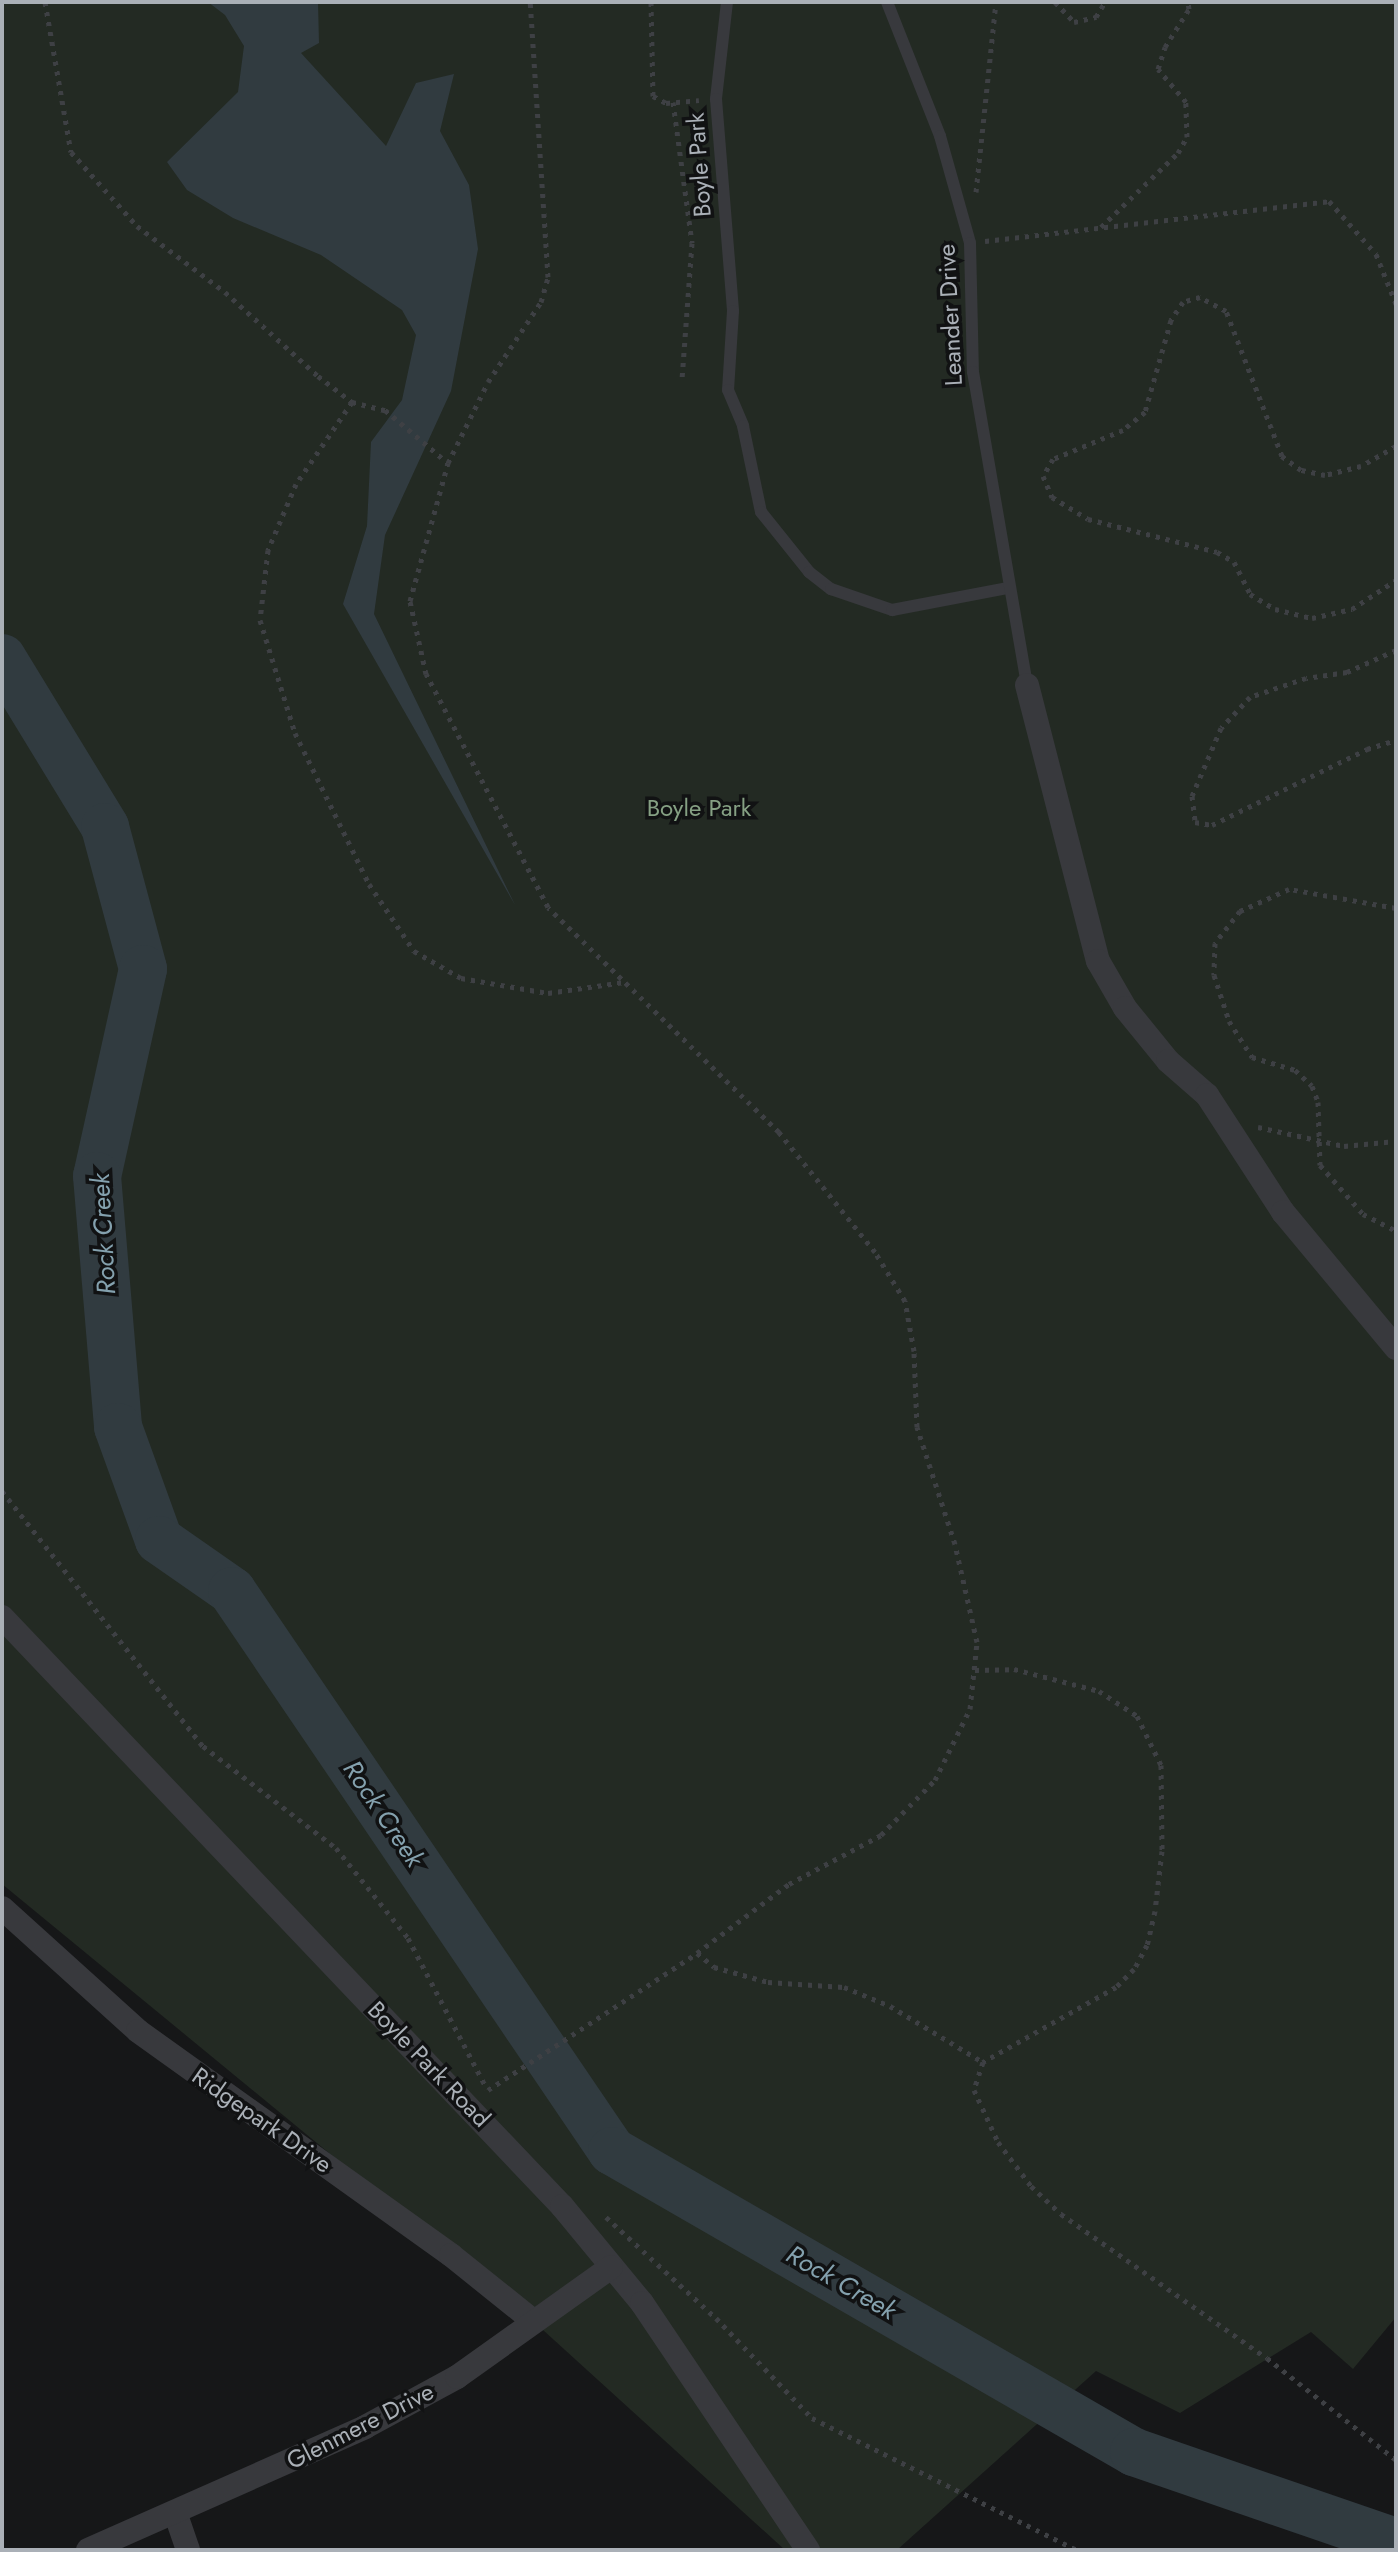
<!DOCTYPE html>
<html>
<head>
<meta charset="utf-8">
<style>
  body { margin:0 }
  #map { position:relative; width:1398px; height:2552px; overflow:hidden; background:#161718; font-family:Jost,sans-serif }
  div>[style] { position:absolute }
  [style*='--x'] { left:calc(var(--x)*1px); top:calc(var(--y)*1px); width:calc(var(--w)*1px); rotate:calc(var(--a)*1deg) }
  .green>* { inset:0; background:#232a23 }
  .water>* { inset:0; background:#313b40 }
  .river>* { height:48px; margin:-24px; padding:0 24px; transform-origin:24px; border-radius:24px; background:#313b40 }
  .path>* { height:5px; margin-top:-2.5px; transform-origin:0; background:repeating-linear-gradient(90deg,#3e4044 0 4px,transparent 0 10px) }
  .lane>* { height:12px; margin:-6px; padding:0 6px; transform-origin:6px; border-radius:6px; background:#38393d }
  .street>* { height:24px; margin:-12px; padding:0 12px; transform-origin:12px; border-radius:12px; background:#38393d }
  span { translate:-50% -50%; white-space:nowrap; text-align:center; line-height:1.15; -webkit-text-stroke:7px #111213; paint-order:stroke }
  .street-label { font-size:24px; color:#aab0b7 }
  .park-label { font-size:24px; color:#85a083 }
  .water-label { font-size:26px; color:#84a1ae; font-style:italic }
  .frame { position:absolute; inset:0; border:4px solid #aab0b7; pointer-events:none }
</style>
</head>
<body>
<div id="map">
  <div class="green">
    <i style="clip-path:polygon(2px 2px,1396px 2px,1396px 2317px,1353px 2369px,1311px 2332px,1180px 2413px,1096px 2371px,897px 2550px,785px 2550px,532px 2320px,2px 1884px)"></i>
  </div>
  <div class="water">
    <i style="clip-path:polygon(208px 2px,318px 2px,319px 43px,301px 53px,386px 146px,416px 83px,454px 74px,440px 131px,469px 185px,478px 249px,451px 391px,385px 535px,374px 614px,515px 905px,343px 604px,367px 526px,371px 442px,402px 400px,416px 335px,402px 310px,321px 255px,233px 218px,187px 190px,167px 162px,238px 92px,244px 46px,225px 15px)"></i>
  </div>
  <div class="river">
    <i style="--x:2;--y:658;--w:198;--a:58.6"></i>
    <i style="--x:105;--y:827;--w:147;--a:75"></i>
    <i style="--x:143;--y:969;--w:212;--a:102.5"></i>
    <i style="--x:97;--y:1176;--w:252;--a:85.2"></i>
    <i style="--x:118;--y:1427;--w:120;--a:70.1"></i>
    <i style="--x:159;--y:1540;--w:89;--a:34.9"></i>
    <i style="--x:232;--y:1591;--w:677;--a:55.84"></i>
    <i style="--x:612;--y:2151;--w:603;--a:29.97"></i>
    <i style="--x:1134;--y:2452;--w:277;--a:19"></i>
  </div>
  <div class="path">
    <i style="--x:45;--y:2;--w:152;--a:80.2"></i>
    <i style="--x:71;--y:152;--w:99;--a:48.3"></i>
    <i style="--x:137;--y:226;--w:110;--a:36.9"></i>
    <i style="--x:225;--y:292;--w:125;--a:42.1"></i>
    <i style="--x:318;--y:376;--w:43;--a:37.4"></i>
    <i style="--x:352;--y:402;--w:34;--a:14"></i>
    <i style="--x:385;--y:410;--w:82;--a:40.1"></i>
    <i style="--x:651;--y:2;--w:94;--a:88.8"></i>
    <i style="--x:653;--y:96;--w:15;--a:28"></i>
    <i style="--x:666;--y:103;--w:33;--a:-5"></i>
    <i style="--x:1055;--y:2;--w:28;--a:46"></i>
    <i style="--x:1074;--y:22;--w:23;--a:-13"></i>
    <i style="--x:1096;--y:17;--w:17;--a:-59"></i>
    <i style="--x:673;--y:102;--w:142;--a:82.3"></i>
    <i style="--x:692;--y:243;--w:137;--a:94.2"></i>
    <i style="--x:976;--y:192;--w:191;--a:-84"></i>
    <i style="--x:1101;--y:227;--w:107;--a:-43.9"></i>
    <i style="--x:1178;--y:153;--w:18;--a:-61"></i>
    <i style="--x:1187;--y:137;--w:35;--a:-92"></i>
    <i style="--x:1186;--y:102;--w:43;--a:-130.3"></i>
    <i style="--x:1158;--y:69;--w:23;--a:-72"></i>
    <i style="--x:1165;--y:47;--w:45;--a:-57.7"></i>
    <i style="--x:1189;--y:9;--w:7;--a:-98"></i>
    <i style="--x:985;--y:241;--w:346;--a:-6.6"></i>
    <i style="--x:1329;--y:201;--w:71;--a:48.4"></i>
    <i style="--x:1376;--y:254;--w:54;--a:68.2"></i>
    <i style="--x:352;--y:402;--w:99;--a:124.3"></i>
    <i style="--x:296;--y:484;--w:72;--a:113"></i>
    <i style="--x:268;--y:550;--w:70;--a:96.5"></i>
    <i style="--x:260;--y:620;--w:118;--a:72.8"></i>
    <i style="--x:295;--y:733;--w:168;--a:63.9"></i>
    <i style="--x:369;--y:884;--w:81;--a:56.1"></i>
    <i style="--x:414;--y:951;--w:54;--a:29.9"></i>
    <i style="--x:461;--y:978;--w:88;--a:9.8"></i>
    <i style="--x:548;--y:993;--w:77;--a:-8.2"></i>
    <i style="--x:1396;--y:446;--w:40;--a:150.3"></i>
    <i style="--x:1361;--y:466;--w:37;--a:166"></i>
    <i style="--x:1325;--y:475;--w:25;--a:-168"></i>
    <i style="--x:1301;--y:470;--w:24;--a:-144"></i>
    <i style="--x:1282;--y:456;--w:155;--a:-111.1"></i>
    <i style="--x:1226;--y:311;--w:30;--a:-152"></i>
    <i style="--x:1200;--y:297;--w:18;--a:164"></i>
    <i style="--x:1183;--y:302;--w:22;--a:124"></i>
    <i style="--x:1171;--y:320;--w:96;--a:105.8"></i>
    <i style="--x:1145;--y:412;--w:28;--a:141"></i>
    <i style="--x:1123;--y:430;--w:76;--a:157.5"></i>
    <i style="--x:1053;--y:459;--w:20;--a:120"></i>
    <i style="--x:1043;--y:476;--w:23;--a:67"></i>
    <i style="--x:1052;--y:497;--w:42;--a:31.4"></i>
    <i style="--x:1088;--y:519;--w:133;--a:14.3"></i>
    <i style="--x:1217;--y:552;--w:20;--a:30"></i>
    <i style="--x:1234;--y:562;--w:36;--a:63"></i>
    <i style="--x:1250;--y:594;--w:29;--a:31"></i>
    <i style="--x:1275;--y:609;--w:38;--a:14"></i>
    <i style="--x:1312;--y:618;--w:41;--a:-12.7"></i>
    <i style="--x:1352;--y:609;--w:53;--a:-33.4"></i>
    <i style="--x:1396;--y:650;--w:54;--a:155.8"></i>
    <i style="--x:1347;--y:672;--w:41;--a:171.7"></i>
    <i style="--x:1306;--y:678;--w:59;--a:161.3"></i>
    <i style="--x:1250;--y:697;--w:42;--a:133.1"></i>
    <i style="--x:1221;--y:728;--w:74;--a:113.1"></i>
    <i style="--x:1192;--y:796;--w:26;--a:83"></i>
    <i style="--x:1195;--y:822;--w:17;--a:10"></i>
    <i style="--x:1212;--y:825;--w:173;--a:-26.1"></i>
    <i style="--x:1367;--y:749;--w:30;--a:-17"></i>
    <i style="--x:1396;--y:908;--w:109;--a:-169.9"></i>
    <i style="--x:1289;--y:889;--w:54;--a:155.8"></i>
    <i style="--x:1240;--y:911;--w:41;--a:128"></i>
    <i style="--x:1215;--y:943;--w:32;--a:92"></i>
    <i style="--x:1214;--y:975;--w:48;--a:71.9"></i>
    <i style="--x:1229;--y:1021;--w:43;--a:57.4"></i>
    <i style="--x:1252;--y:1057;--w:45;--a:16.8"></i>
    <i style="--x:1295;--y:1070;--w:23;--a:43"></i>
    <i style="--x:1312;--y:1086;--w:17;--a:69"></i>
    <i style="--x:1318;--y:1102;--w:63;--a:88.2"></i>
    <i style="--x:1320;--y:1165;--w:65;--a:48.7"></i>
    <i style="--x:1363;--y:1214;--w:37;--a:27"></i>
    <i style="--x:1258;--y:1127;--w:88;--a:12.5"></i>
    <i style="--x:1344;--y:1146;--w:52;--a:-5.5"></i>
    <i style="--x:2;--y:1491;--w:325;--a:51.8"></i>
    <i style="--x:203;--y:1746;--w:168;--a:37.5"></i>
    <i style="--x:336;--y:1848;--w:115;--a:51.3"></i>
    <i style="--x:408;--y:1938;--w:170;--a:62.4"></i>
    <i style="--x:975;--y:1670;--w:39;--a:-1"></i>
    <i style="--x:1014;--y:1669;--w:88;--a:14.5"></i>
    <i style="--x:1099;--y:1691;--w:45;--a:33.3"></i>
    <i style="--x:1137;--y:1716;--w:55;--a:63.9"></i>
    <i style="--x:1161;--y:1765;--w:86;--a:89.3"></i>
    <i style="--x:1162;--y:1851;--w:60;--a:96.7"></i>
    <i style="--x:1155;--y:1911;--w:35;--a:103"></i>
    <i style="--x:1147;--y:1945;--w:27;--a:118"></i>
    <i style="--x:1134;--y:1969;--w:25;--a:135"></i>
    <i style="--x:1116;--y:1987;--w:153;--a:150.6"></i>
    <i style="--x:697;--y:1953;--w:22;--a:39"></i>
    <i style="--x:714;--y:1967;--w:56;--a:15.5"></i>
    <i style="--x:768;--y:1982;--w:76;--a:3.8"></i>
    <i style="--x:844;--y:1987;--w:50;--a:22.4"></i>
    <i style="--x:890;--y:2006;--w:109;--a:31.1"></i>
    <i style="--x:983;--y:2062;--w:29;--a:108"></i>
    <i style="--x:974;--y:2090;--w:57;--a:65.2"></i>
    <i style="--x:998;--y:2142;--w:55;--a:53.1"></i>
    <i style="--x:1031;--y:2186;--w:41;--a:43"></i>
    <i style="--x:1061;--y:2214;--w:251;--a:35"></i>
    <i style="--x:1267;--y:2358;--w:164;--a:38.3"></i>
    <i style="--x:488;--y:2090;--w:250;--a:-33.2"></i>
    <i style="--x:697;--y:1953;--w:115;--a:-36.9"></i>
    <i style="--x:789;--y:1884;--w:104;--a:-28"></i>
    <i style="--x:881;--y:1835;--w:77;--a:-45.5"></i>
    <i style="--x:935;--y:1780;--w:79;--a:-63.8"></i>
    <i style="--x:970;--y:1709;--w:67;--a:-84"></i>
    <i style="--x:977;--y:1642;--w:100;--a:-102.7"></i>
    <i style="--x:955;--y:1544;--w:123;--a:-108"></i>
    <i style="--x:917;--y:1427;--w:76;--a:-92.3"></i>
    <i style="--x:914;--y:1351;--w:51;--a:-100.2"></i>
    <i style="--x:905;--y:1301;--w:57;--a:-121.5"></i>
    <i style="--x:875;--y:1252;--w:154;--a:-128.7"></i>
    <i style="--x:779;--y:1132;--w:322;--a:-135.8"></i>
    <i style="--x:548;--y:907;--w:263;--a:-117.6"></i>
    <i style="--x:426;--y:674;--w:75;--a:-102.4"></i>
    <i style="--x:410;--y:601;--w:143;--a:-74.6"></i>
    <i style="--x:448;--y:463;--w:90;--a:-63.7"></i>
    <i style="--x:488;--y:382;--w:96;--a:-56.5"></i>
    <i style="--x:541;--y:302;--w:26;--a:-74"></i>
    <i style="--x:548;--y:277;--w:276;--a:-93.7"></i>
    <i style="--x:606;--y:2217;--w:149;--a:42.6"></i>
    <i style="--x:716;--y:2318;--w:139;--a:46.2"></i>
    <i style="--x:812;--y:2418;--w:296;--a:26.5"></i>
  </div>
  <div class="lane">
    <i style="--x:727;--y:2;--w:98;--a:96.5"></i>
    <i style="--x:716;--y:99;--w:213;--a:85.4"></i>
    <i style="--x:733;--y:311;--w:79;--a:93.6"></i>
    <i style="--x:728;--y:390;--w:39;--a:67"></i>
    <i style="--x:743;--y:426;--w:88;--a:78.2"></i>
    <i style="--x:761;--y:512;--w:77;--a:51.3"></i>
    <i style="--x:809;--y:572;--w:28;--a:38"></i>
    <i style="--x:831;--y:589;--w:65;--a:19"></i>
    <i style="--x:892;--y:610;--w:117;--a:-10.8"></i>
    <i style="--x:887;--y:2;--w:144;--a:68.4"></i>
    <i style="--x:940;--y:136;--w:111;--a:74.3"></i>
    <i style="--x:970;--y:243;--w:129;--a:88.7"></i>
    <i style="--x:973;--y:372;--w:318;--a:80.2"></i>
  </div>
  <div class="street">
    <i style="--x:1027;--y:685;--w:285;--a:75.6"></i>
    <i style="--x:1098;--y:961;--w:54;--a:60.1"></i>
    <i style="--x:1125;--y:1008;--w:68;--a:50.9"></i>
    <i style="--x:1168;--y:1061;--w:52;--a:41.1"></i>
    <i style="--x:1207;--y:1095;--w:140;--a:57"></i>
    <i style="--x:1283;--y:1212;--w:177;--a:50.3"></i>
    <i style="--x:2;--y:1617;--w:813;--a:46.45"></i>
    <i style="--x:562;--y:2206;--w:126;--a:50.5"></i>
    <i style="--x:642;--y:2303;--w:298;--a:56.1"></i>
    <i style="--x:2;--y:1908;--w:183;--a:42.1"></i>
    <i style="--x:138;--y:2031;--w:385;--a:35.6"></i>
    <i style="--x:451;--y:2255;--w:104;--a:38.7"></i>
    <i style="--x:176;--y:2515;--w:37;--a:71"></i>
    <i style="--x:88;--y:2550;--w:303;--a:-23.9"></i>
    <i style="--x:365;--y:2427;--w:105;--a:-28.5"></i>
    <i style="--x:457;--y:2377;--w:189;--a:-35.5"></i>
  </div>
  <div class="street-label">
    <span style="left:699px;top:165px;rotate:-94deg">Boyle Park</span>
    <span style="left:950px;top:315px;rotate:-93deg">Leander Drive</span>
    <span style="left:429px;top:2064px;rotate:46deg">Boyle Park Road</span>
    <span style="left:262px;top:2120px;rotate:35deg">Ridgepark Drive</span>
    <span style="left:360px;top:2426px;rotate:-27deg">Glenmere Drive</span>
  </div>
  <div class="park-label">
    <span style="left:699px;top:808px">Boyle Park</span>
  </div>
  <div class="water-label">
    <span style="left:104px;top:1234px;rotate:-93deg">Rock Creek</span>
    <span style="left:383px;top:1814px;rotate:56deg">Rock Creek</span>
    <span style="left:841px;top:2283px;rotate:30deg">Rock Creek</span>
  </div>
  <div class="frame"></div>
</div>
</body>
</html>
